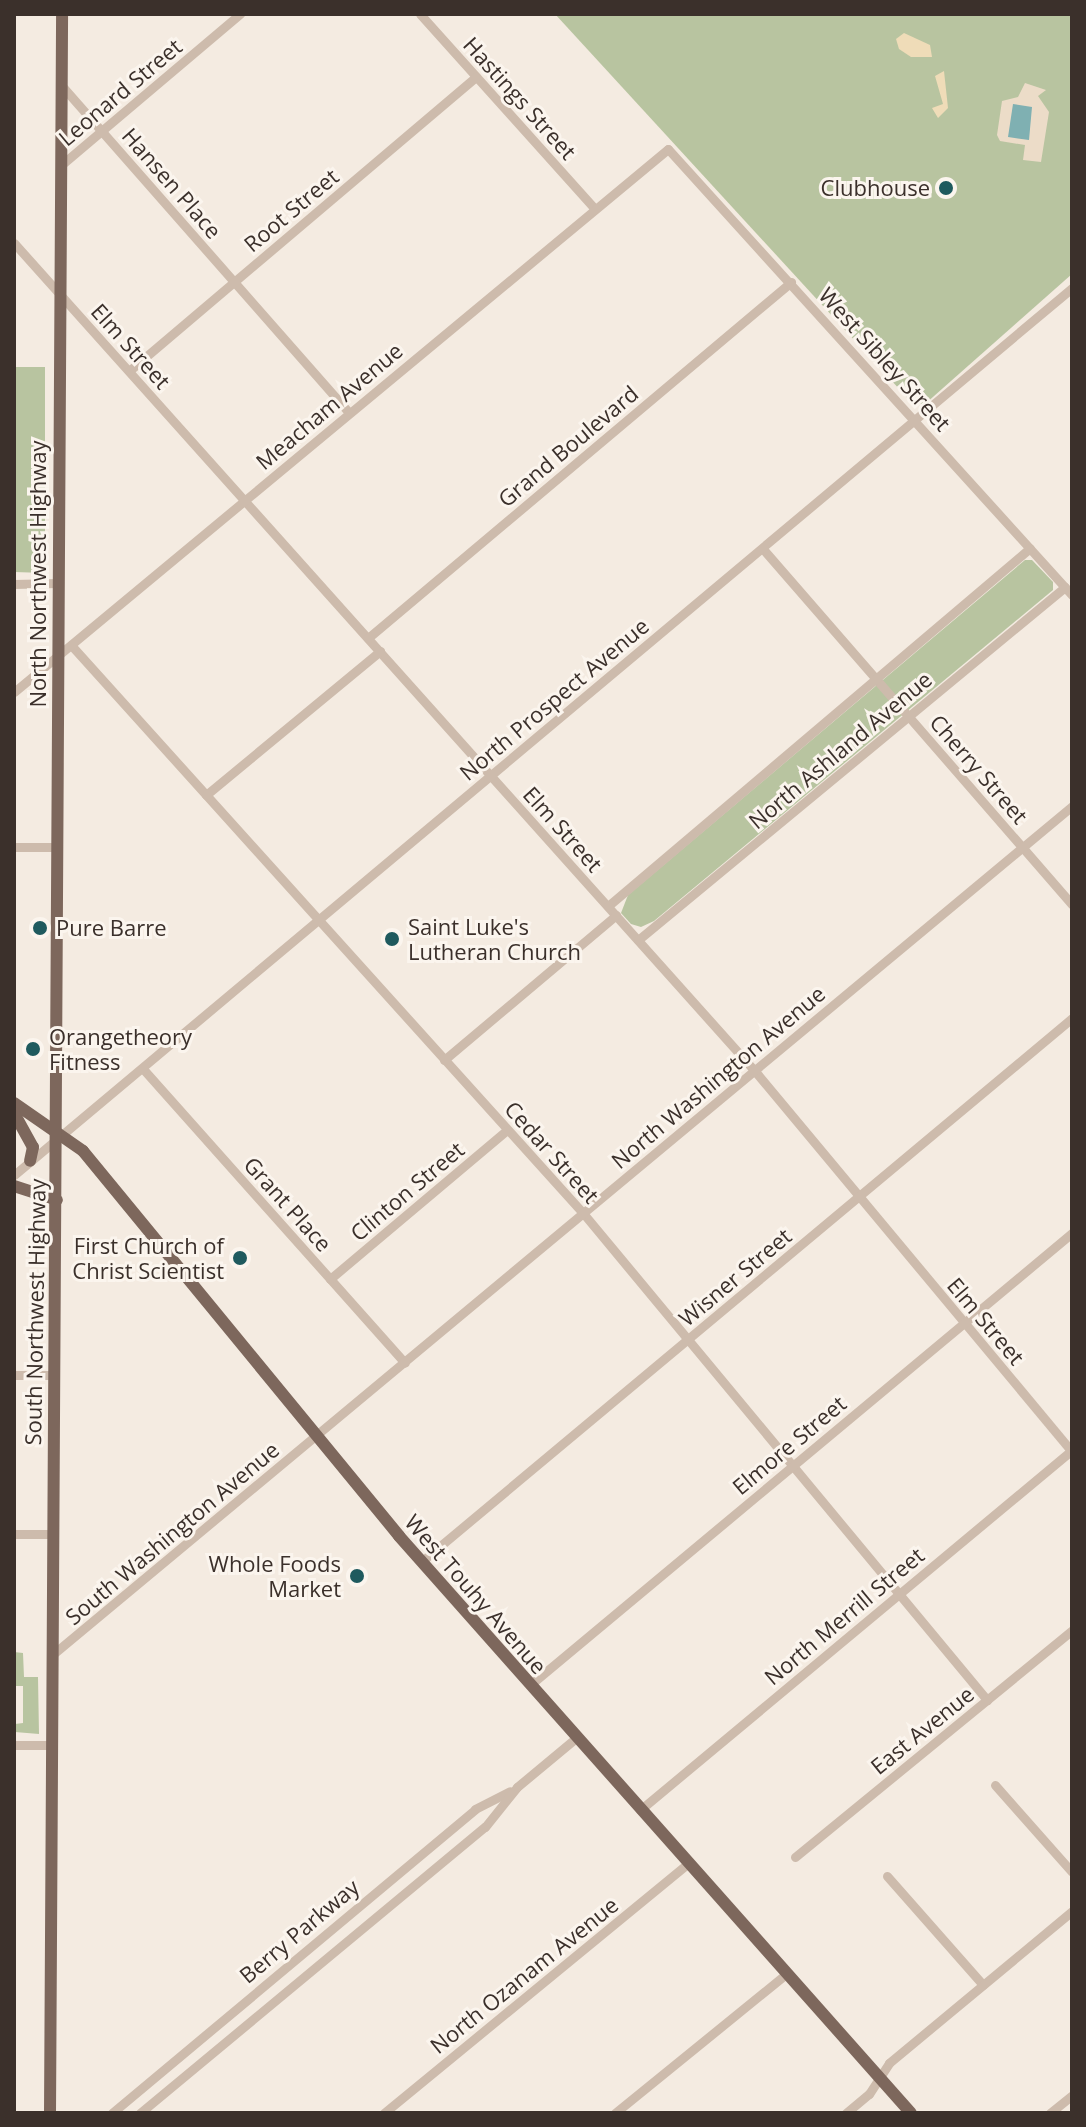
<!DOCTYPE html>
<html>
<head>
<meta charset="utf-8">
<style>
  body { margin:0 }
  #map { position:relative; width:1086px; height:2127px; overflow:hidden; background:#f4ebe1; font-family:"Open Sans",sans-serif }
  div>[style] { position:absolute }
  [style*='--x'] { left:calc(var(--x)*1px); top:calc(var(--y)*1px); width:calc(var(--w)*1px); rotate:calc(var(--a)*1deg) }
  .green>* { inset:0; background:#b8c4a0 }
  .sand>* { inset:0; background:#efdcb8 }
  .plaza>* { inset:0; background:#ecdcc8 }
  .water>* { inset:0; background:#7fb0b2 }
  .minor>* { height:9px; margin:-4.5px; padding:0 4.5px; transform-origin:4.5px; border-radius:4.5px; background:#cdbbac }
  .major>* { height:12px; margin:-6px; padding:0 6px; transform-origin:6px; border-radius:6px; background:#7d675c }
  .dots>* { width:22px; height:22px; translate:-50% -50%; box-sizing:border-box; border:4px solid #fbf5ee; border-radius:50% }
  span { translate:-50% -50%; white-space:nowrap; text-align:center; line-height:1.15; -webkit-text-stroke:6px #fbf5ee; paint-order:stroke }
  .street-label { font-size:22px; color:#3b302b }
  .poi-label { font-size:22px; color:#3b302b }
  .right { translate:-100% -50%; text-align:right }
  .left { translate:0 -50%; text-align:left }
  .frame { position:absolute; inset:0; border:16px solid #3b302b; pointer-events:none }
</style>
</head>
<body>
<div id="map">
  <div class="green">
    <i style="clip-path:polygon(555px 14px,1072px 14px,1072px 274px,925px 404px,913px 404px)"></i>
    <i style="clip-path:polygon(14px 367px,45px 367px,45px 573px,14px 572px)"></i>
    <i style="clip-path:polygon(1025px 560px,1032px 560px,1053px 582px,1053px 590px,654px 921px,641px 927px,631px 924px,621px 913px,628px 895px)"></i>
    <i style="clip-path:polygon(14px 1652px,23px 1653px,24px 1677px,38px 1677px,39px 1734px,15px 1732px,15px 1724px,23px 1723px,23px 1686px,15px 1686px)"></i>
  </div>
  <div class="sand">
    <i style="clip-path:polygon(904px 33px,930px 45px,932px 57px,911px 57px,899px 49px,896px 39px)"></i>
    <i style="clip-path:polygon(944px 71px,948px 108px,938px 118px,932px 108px,943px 104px,935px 76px)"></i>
  </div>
  <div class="plaza">
    <i style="clip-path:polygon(1025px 83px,1046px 90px,1038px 96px,1049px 112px,1041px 162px,1023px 160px,1025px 145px,1000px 141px,997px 135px,1002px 101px,1018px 97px)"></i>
  </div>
  <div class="water">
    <i style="clip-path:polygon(1013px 104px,1032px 107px,1029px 140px,1008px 137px)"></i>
  </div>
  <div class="minor">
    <i style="--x:420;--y:14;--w:259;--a:48.1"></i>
    <i style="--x:62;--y:86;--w:435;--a:48.7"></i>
    <i style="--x:60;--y:166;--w:236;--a:-40.2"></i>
    <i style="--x:14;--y:243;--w:1110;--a:48.18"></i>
    <i style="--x:754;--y:1070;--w:496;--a:50.2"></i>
    <i style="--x:129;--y:371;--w:455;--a:-40.3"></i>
    <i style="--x:763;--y:549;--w:471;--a:49"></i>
    <i style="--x:14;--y:584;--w:43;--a:-1.3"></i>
    <i style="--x:368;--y:638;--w:553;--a:-40.08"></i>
    <i style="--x:71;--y:645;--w:765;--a:47.97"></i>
    <i style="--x:583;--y:1213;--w:633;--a:50.32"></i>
    <i style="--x:14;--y:692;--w:850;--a:-39.7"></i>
    <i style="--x:668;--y:149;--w:602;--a:47.83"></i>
    <i style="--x:206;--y:795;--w:226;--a:-39.6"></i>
    <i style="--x:14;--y:847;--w:44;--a:0"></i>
    <i style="--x:608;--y:906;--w:553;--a:-40.31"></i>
    <i style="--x:638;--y:940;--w:554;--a:-39.58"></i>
    <i style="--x:444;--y:1060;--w:225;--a:-40.1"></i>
    <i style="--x:144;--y:1070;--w:392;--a:48.3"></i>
    <i style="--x:14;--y:1175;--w:1381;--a:-39.98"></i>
    <i style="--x:330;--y:1279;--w:231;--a:-40.1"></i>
    <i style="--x:14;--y:1375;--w:40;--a:0"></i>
    <i style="--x:14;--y:1534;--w:39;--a:0"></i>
    <i style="--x:421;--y:1562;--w:848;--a:-39.88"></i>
    <i style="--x:52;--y:1655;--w:1327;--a:-39.77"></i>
    <i style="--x:530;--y:1685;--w:706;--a:-39.83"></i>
    <i style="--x:14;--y:1745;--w:38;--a:0"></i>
    <i style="--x:995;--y:1785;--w:116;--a:48.5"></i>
    <i style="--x:640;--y:1810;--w:562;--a:-39.81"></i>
    <i style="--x:795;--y:1857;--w:358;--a:-39.3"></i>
    <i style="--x:887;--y:1876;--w:145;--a:48.6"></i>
    <i style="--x:112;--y:2113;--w:473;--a:-39.9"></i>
    <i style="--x:475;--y:1809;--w:39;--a:-27"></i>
    <i style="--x:140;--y:2113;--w:448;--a:-39.7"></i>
    <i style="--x:485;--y:1827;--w:51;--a:-51.3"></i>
    <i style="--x:517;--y:1787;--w:77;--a:-39.7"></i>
    <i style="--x:384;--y:2113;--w:392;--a:-39.4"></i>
    <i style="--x:615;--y:2113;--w:220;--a:-39.1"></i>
    <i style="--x:846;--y:2113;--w:30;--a:-40"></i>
    <i style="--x:869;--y:2094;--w:37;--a:-57"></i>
    <i style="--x:889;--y:2063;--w:238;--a:-39.7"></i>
    <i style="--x:1050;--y:2113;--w:28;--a:-39"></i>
  </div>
  <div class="major">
    <i style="--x:14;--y:1103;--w:84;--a:34.8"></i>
    <i style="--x:83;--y:1151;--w:498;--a:50.6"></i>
    <i style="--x:399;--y:1536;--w:771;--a:48.42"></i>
    <i style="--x:14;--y:1113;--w:39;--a:61"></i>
    <i style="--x:33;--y:1147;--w:14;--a:102"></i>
    <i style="--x:14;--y:1186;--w:45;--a:18"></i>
    <i style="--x:50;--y:2113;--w:2099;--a:-89.67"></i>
  </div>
  <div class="dots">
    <i style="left:946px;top:188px;background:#1f5a5e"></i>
    <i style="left:40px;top:928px;background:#1f5a5e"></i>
    <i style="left:392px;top:939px;background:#1f5a5e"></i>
    <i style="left:33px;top:1049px;background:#1f5a5e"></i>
    <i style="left:240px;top:1258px;background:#1f5a5e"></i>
    <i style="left:357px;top:1576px;background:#1f5a5e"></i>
  </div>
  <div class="street-label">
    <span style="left:120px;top:92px;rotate:-40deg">Leonard Street</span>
    <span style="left:520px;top:98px;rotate:48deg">Hastings Street</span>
    <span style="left:172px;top:183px;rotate:49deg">Hansen Place</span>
    <span style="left:291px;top:210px;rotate:-40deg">Root Street</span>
    <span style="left:131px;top:346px;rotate:48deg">Elm Street</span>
    <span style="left:885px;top:359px;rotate:48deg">West Sibley Street</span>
    <span style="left:329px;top:406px;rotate:-40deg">Meacham Avenue</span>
    <span style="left:568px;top:446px;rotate:-40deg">Grand Boulevard</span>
    <span style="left:38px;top:574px;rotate:-90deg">North Northwest Highway</span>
    <span style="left:554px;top:699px;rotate:-40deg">North Prospect Avenue</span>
    <span style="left:840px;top:750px;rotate:-40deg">North Ashland Avenue</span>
    <span style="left:979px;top:769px;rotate:49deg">Cherry Street</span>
    <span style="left:563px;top:829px;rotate:48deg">Elm Street</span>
    <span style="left:718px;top:1077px;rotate:-40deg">North Washington Avenue</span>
    <span style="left:552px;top:1152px;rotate:48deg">Cedar Street</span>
    <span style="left:407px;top:1191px;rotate:-40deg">Clinton Street</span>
    <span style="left:288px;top:1204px;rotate:48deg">Grant Place</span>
    <span style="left:735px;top:1277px;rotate:-40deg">Wisner Street</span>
    <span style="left:35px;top:1312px;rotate:-89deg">South Northwest Highway</span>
    <span style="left:986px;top:1321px;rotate:50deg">Elm Street</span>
    <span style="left:789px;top:1445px;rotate:-40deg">Elmore Street</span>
    <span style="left:172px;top:1533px;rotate:-40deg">South Washington Avenue</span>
    <span style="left:476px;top:1594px;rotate:49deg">West Touhy Avenue</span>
    <span style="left:844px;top:1616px;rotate:-40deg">North Merrill Street</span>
    <span style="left:922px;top:1730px;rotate:-39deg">East Avenue</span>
    <span style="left:299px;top:1931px;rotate:-40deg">Berry Parkway</span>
    <span style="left:524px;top:1975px;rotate:-39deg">North Ozanam Avenue</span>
  </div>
  <div class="poi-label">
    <span class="right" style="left:930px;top:188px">Clubhouse</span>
    <span class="left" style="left:408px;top:939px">Saint Luke's<br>Lutheran Church</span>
    <span class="left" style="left:56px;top:928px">Pure Barre</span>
    <span class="left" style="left:49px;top:1049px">Orangetheory<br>Fitness</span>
    <span class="right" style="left:224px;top:1258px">First Church of<br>Christ Scientist</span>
    <span class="right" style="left:341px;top:1576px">Whole Foods<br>Market</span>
  </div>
  <div class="frame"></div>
</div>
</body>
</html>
